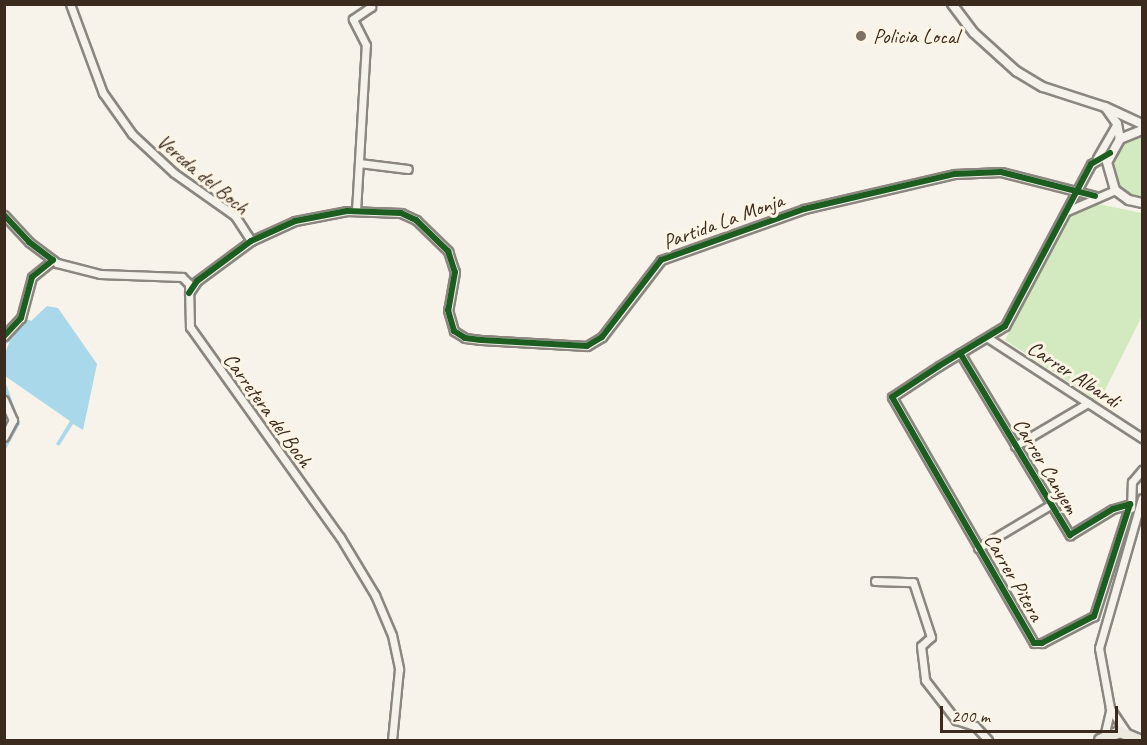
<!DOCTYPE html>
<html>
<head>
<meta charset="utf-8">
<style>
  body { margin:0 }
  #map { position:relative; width:1147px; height:745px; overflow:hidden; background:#f7f3ea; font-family:Caveat,sans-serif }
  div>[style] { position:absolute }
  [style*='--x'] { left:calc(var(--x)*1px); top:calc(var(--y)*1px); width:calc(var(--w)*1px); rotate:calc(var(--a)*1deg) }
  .green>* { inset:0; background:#d3eac1 }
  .water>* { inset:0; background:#a8d8e9 }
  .canal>* { height:6px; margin:-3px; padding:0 3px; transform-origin:3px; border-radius:3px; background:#a8d8e9 }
  .roads { filter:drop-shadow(2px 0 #8b867f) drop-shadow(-2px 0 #8b867f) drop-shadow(0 2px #8b867f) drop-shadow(0 -2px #8b867f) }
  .minor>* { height:7px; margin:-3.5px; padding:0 3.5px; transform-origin:3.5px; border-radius:3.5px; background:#f5f2ec }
  .tertiary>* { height:8px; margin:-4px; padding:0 4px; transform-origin:4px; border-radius:4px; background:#f5f2ec }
  .trunk>* { height:10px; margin:-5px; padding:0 5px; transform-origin:5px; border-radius:5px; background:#eee9de }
  .cycleway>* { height:6px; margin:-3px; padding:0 3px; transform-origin:3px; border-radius:3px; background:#1b5e20 }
  .dots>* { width:16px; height:16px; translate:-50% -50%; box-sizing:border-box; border:3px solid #fcf5e5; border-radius:50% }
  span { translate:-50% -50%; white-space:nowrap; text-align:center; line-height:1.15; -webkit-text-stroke:6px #fcf5e5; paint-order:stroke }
  .poi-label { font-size:21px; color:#3b2a1e }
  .left { translate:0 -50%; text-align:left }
  .street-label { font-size:21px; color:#3b2a1e }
  .frame { position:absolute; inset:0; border:6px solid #3b2a1e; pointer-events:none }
  .scale { position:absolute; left:940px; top:706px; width:178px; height:27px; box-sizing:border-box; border:3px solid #3b2a1e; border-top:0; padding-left:8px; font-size:18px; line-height:21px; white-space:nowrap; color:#3b2a1e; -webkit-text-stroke:4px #fcf5e5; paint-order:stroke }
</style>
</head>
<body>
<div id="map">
  <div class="green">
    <i style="clip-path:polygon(1142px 135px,1142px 198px,1140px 199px,1121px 189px,1112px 170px,1117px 149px,1125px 141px)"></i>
    <i style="clip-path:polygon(1089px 202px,1142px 213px,1142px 316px,1099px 402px,1005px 340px,1067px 215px)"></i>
  </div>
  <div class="water">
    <i style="clip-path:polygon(47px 306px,58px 308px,97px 364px,83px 430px,73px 424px,59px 446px,56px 444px,70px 421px,5px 376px,5px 353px,10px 341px)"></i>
  </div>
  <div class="canal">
    <i style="--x:4;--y:342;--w:31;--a:-38"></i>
    <i style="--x:4;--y:387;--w:38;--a:70"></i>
    <i style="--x:17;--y:423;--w:26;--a:119"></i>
  </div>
  <div class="roads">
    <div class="minor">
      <i style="--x:70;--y:4;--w:95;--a:69.7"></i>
      <i style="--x:103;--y:93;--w:50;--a:54.7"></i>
      <i style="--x:132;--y:134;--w:57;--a:42.9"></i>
      <i style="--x:174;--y:173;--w:75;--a:35.2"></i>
      <i style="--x:235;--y:216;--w:30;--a:57"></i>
      <i style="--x:1097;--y:158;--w:39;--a:-60"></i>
      <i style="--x:359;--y:163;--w:49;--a:7"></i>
      <i style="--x:356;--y:211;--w:166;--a:-86.6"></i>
      <i style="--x:366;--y:45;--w:29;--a:-117"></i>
      <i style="--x:353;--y:19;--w:22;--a:-34"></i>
      <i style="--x:371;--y:7;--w:4;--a:-124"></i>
      <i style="--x:1067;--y:211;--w:52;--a:-23.6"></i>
      <i style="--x:4;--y:215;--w:37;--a:47"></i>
      <i style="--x:29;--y:242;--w:35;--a:37"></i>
      <i style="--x:57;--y:263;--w:44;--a:14.3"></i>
      <i style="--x:100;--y:274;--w:82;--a:2.1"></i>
      <i style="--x:182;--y:277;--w:10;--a:45"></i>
      <i style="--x:189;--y:284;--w:43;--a:88.7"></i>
      <i style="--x:190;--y:327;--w:258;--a:54.5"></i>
      <i style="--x:340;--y:537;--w:68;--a:58.9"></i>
      <i style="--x:375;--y:595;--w:43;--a:67"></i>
      <i style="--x:392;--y:635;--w:35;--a:78"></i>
      <i style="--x:399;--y:669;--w:71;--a:95.6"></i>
      <i style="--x:189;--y:293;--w:14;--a:-56"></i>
      <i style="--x:197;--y:281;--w:67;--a:-36.5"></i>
      <i style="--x:251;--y:241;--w:48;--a:-24.4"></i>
      <i style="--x:295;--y:221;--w:53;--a:-10.9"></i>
      <i style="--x:347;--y:211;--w:54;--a:2.1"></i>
      <i style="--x:401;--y:213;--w:17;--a:25"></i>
      <i style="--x:416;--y:220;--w:45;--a:44.1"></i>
      <i style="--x:448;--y:251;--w:22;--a:72"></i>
      <i style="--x:455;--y:272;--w:39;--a:100"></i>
      <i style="--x:448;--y:310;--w:22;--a:74"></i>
      <i style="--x:454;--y:331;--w:13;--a:32"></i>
      <i style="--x:465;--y:338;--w:16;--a:7"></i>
      <i style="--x:481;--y:340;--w:106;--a:3.2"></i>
      <i style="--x:587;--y:346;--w:17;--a:-31"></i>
      <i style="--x:602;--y:337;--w:97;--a:-52.5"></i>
      <i style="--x:661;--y:260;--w:152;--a:-19.6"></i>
      <i style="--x:804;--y:209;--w:155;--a:-13.1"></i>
      <i style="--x:955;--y:174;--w:46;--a:-2.5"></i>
      <i style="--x:1001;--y:172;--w:97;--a:14.3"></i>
      <i style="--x:4;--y:336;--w:25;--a:-47"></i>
      <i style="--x:21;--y:318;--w:42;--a:-75"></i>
      <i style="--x:32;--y:277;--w:27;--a:-39"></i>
      <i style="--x:988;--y:338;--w:184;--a:33"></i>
      <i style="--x:960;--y:353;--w:213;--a:58.9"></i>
      <i style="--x:1070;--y:535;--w:50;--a:-31.2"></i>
      <i style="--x:1113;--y:509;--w:18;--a:-16"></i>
      <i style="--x:1130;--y:504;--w:118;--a:107.8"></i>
      <i style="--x:1094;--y:616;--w:59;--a:152.6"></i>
      <i style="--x:1042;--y:643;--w:8;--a:180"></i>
      <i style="--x:1034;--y:643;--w:284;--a:-120"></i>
      <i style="--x:892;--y:397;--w:56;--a:-33.4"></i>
      <i style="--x:939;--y:366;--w:77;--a:-31.2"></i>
      <i style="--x:1005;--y:326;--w:183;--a:-62"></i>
      <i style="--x:1091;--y:164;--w:22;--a:-30"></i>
      <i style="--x:4;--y:400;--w:22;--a:66"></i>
      <i style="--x:13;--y:420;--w:19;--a:118"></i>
      <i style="--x:1015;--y:446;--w:85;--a:-30.5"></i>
      <i style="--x:1131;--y:508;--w:26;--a:-88"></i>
      <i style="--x:1132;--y:482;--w:16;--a:-50"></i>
      <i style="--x:978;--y:548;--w:84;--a:-30.8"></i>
      <i style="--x:875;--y:581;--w:38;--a:2"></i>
      <i style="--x:913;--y:582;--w:58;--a:71.9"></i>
      <i style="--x:931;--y:637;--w:13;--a:138"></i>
      <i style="--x:921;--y:646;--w:34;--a:83"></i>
      <i style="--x:925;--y:680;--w:51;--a:52.2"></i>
      <i style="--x:956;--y:720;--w:20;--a:18"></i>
      <i style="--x:975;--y:726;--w:19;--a:47"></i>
      <i style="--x:1126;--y:732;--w:29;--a:-124"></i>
      <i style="--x:1110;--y:708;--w:61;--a:-100.4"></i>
      <i style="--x:1099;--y:648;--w:156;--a:-74"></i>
      <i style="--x:1104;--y:737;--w:27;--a:-77"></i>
    </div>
    <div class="tertiary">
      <i style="--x:952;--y:4;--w:36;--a:53"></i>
      <i style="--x:974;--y:33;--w:57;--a:42.1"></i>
      <i style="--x:1016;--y:71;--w:31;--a:31"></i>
      <i style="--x:1043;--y:87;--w:65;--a:17.9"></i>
      <i style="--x:1105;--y:107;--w:41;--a:24.7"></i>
      <i style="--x:1106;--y:108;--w:19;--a:55"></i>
      <i style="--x:1117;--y:124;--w:15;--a:79"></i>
      <i style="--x:1142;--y:130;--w:24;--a:158"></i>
      <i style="--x:1120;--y:139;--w:26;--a:119"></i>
      <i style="--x:1107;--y:162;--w:29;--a:74"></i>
      <i style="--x:1115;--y:190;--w:17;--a:36"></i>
      <i style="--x:1129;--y:200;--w:13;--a:13"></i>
    </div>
    <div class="trunk">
      <i style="--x:1100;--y:740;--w:22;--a:-22"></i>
      <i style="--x:1120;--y:732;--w:21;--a:23"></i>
    </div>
  </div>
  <div class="cycleway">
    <i style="--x:4;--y:215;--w:37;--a:47"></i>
    <i style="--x:29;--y:242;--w:30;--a:37"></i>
    <i style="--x:53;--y:260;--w:27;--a:141"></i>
    <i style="--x:32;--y:277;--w:42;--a:105"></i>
    <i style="--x:21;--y:318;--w:25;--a:133"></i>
    <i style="--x:189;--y:293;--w:14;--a:-56"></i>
    <i style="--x:197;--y:281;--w:67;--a:-36.5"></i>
    <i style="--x:251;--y:241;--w:48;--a:-24.4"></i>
    <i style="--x:295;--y:221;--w:53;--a:-10.9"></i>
    <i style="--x:347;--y:211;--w:54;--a:2.1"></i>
    <i style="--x:401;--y:213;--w:17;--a:25"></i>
    <i style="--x:416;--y:220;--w:45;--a:44.1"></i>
    <i style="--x:448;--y:251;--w:22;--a:72"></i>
    <i style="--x:455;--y:272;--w:39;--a:100"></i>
    <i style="--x:448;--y:310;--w:22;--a:74"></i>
    <i style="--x:454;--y:331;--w:13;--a:32"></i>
    <i style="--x:465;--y:338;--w:16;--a:7"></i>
    <i style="--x:481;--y:340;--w:106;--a:3.2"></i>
    <i style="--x:587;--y:346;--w:17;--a:-31"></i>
    <i style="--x:602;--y:337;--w:97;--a:-52.5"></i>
    <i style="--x:661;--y:260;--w:152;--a:-19.6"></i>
    <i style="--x:804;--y:209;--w:155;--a:-13.1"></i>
    <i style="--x:955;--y:174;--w:46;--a:-2.5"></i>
    <i style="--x:1001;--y:172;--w:97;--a:14.3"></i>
    <i style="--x:960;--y:353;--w:213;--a:58.9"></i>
    <i style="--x:1070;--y:535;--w:50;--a:-31.2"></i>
    <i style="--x:1113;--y:509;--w:18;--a:-16"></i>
    <i style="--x:1130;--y:504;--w:118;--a:107.8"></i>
    <i style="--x:1094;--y:616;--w:59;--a:152.6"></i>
    <i style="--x:1042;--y:643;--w:8;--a:180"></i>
    <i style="--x:1034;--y:643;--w:284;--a:-120"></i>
    <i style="--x:892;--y:397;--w:56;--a:-33.4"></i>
    <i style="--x:939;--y:366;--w:77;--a:-31.2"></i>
    <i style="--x:1005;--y:326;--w:183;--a:-62"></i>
    <i style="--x:1091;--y:164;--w:22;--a:-30"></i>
  </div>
  <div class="dots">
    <i style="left:861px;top:36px;background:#7d7065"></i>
  </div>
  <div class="poi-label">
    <span class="left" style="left:873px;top:36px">Policia Local</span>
  </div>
  <div class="street-label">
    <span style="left:203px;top:174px;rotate:40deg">Vereda del Boch</span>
    <span style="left:723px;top:221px;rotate:-20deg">Partida La Monja</span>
    <span style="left:1074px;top:374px;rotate:33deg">Carrer Albardi</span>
    <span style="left:268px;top:410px;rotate:54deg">Carretera del Boch</span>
    <span style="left:1046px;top:466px;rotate:59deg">Carrer Canyem</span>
    <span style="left:1014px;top:577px;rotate:60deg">Carrer Pitera</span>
  </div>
  <div class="frame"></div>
  <div class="scale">200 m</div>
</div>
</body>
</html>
